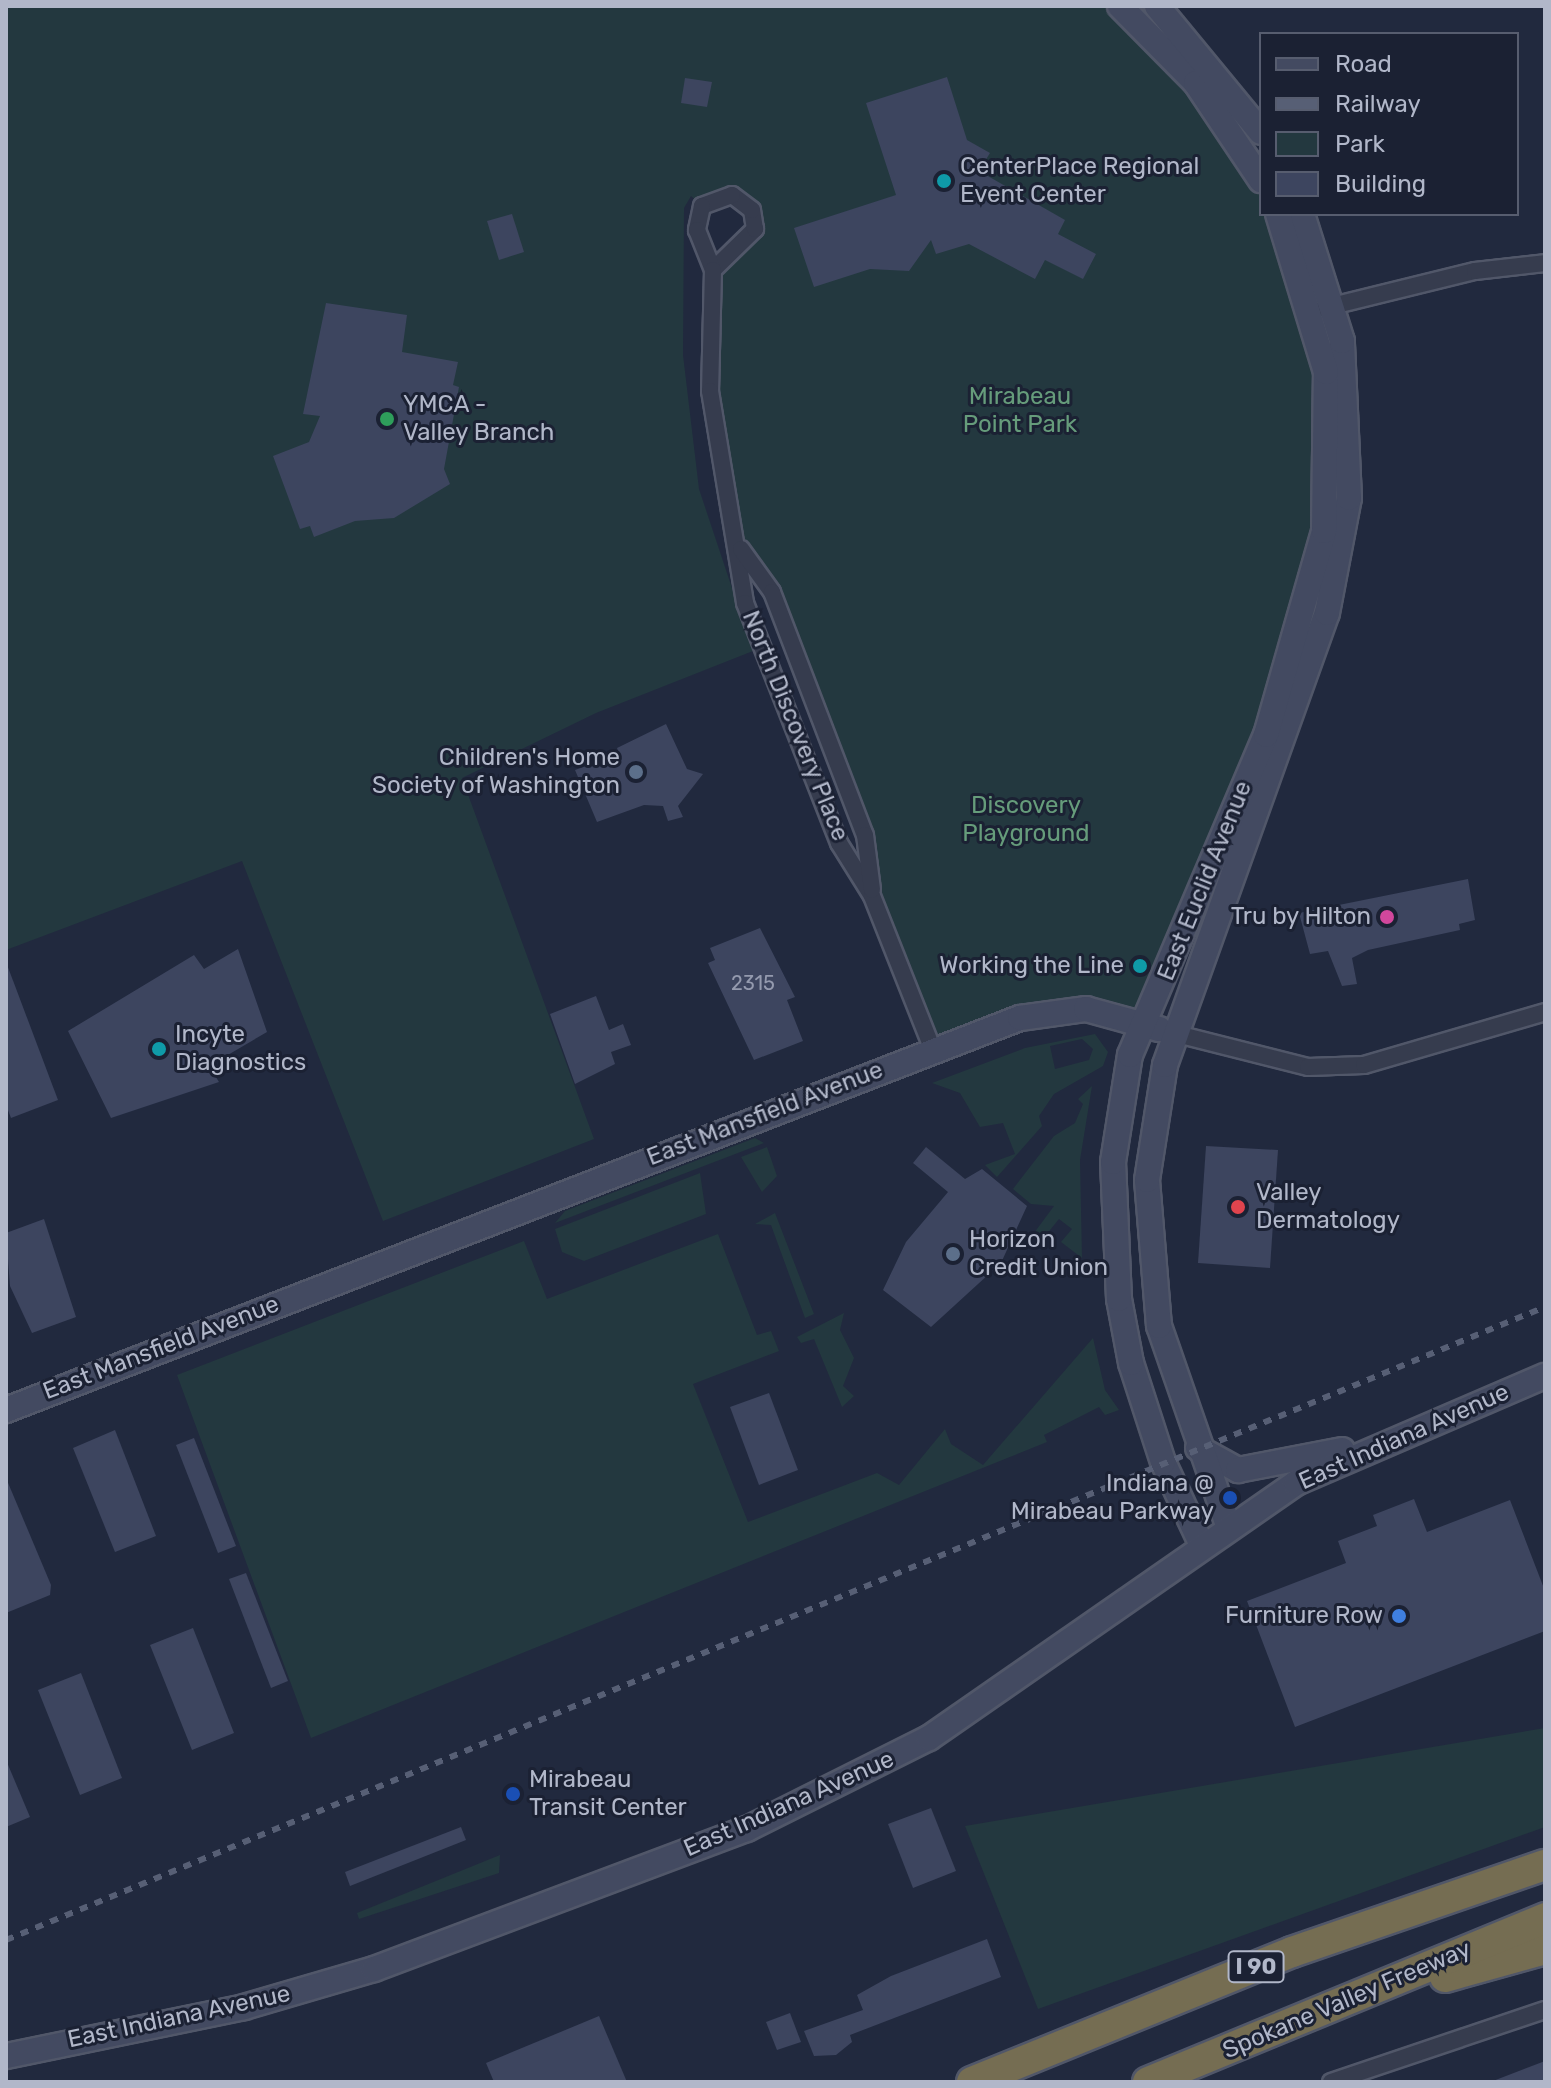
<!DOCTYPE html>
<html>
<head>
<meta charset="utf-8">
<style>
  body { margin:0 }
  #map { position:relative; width:1551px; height:2088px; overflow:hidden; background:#21293e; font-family:Rubik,sans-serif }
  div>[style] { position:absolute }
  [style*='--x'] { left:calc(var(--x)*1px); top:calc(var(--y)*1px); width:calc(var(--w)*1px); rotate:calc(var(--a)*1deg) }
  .green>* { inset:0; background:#23383f }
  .building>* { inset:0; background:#3d455f }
  .roads { filter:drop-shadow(2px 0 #515769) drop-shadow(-2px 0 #515769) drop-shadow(0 2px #515769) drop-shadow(0 -2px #515769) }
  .street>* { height:16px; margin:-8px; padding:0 8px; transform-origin:8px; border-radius:8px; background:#363c4e }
  .secondary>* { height:24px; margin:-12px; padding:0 12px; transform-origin:12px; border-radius:12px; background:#434a61 }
  .highway>* { height:30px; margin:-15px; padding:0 15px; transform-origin:15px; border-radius:15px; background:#756d52 }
  .rail>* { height:6px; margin-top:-3px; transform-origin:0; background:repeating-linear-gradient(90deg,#575f75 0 8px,transparent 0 16px) }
  .dots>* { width:22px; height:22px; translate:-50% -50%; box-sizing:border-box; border:4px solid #1b2133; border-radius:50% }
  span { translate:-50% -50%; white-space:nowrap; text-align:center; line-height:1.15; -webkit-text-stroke:6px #1b2133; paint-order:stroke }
  .number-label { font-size:20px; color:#949aae }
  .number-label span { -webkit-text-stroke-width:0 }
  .shield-label span { padding:2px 6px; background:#1b2133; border:2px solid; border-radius:6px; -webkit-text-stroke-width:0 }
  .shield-label { font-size:22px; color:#b1b7c9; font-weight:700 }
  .poi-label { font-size:24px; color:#b1b7c9 }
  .left { translate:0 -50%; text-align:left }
  .right { translate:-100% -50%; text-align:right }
  .park-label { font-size:24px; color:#669c7b }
  .street-label { font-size:24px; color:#b1b7c9 }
  .frame { position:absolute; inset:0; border:8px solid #b1b7c9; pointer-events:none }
  .legend { position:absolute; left:1259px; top:32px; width:260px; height:184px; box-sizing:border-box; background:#1b2133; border:2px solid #575d6f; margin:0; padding:10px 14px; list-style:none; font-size:24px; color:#b1b7c9 }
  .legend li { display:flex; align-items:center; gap:16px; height:40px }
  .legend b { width:40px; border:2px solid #575d6f }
</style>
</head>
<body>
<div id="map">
  <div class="green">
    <i style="clip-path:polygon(6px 6px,1120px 6px,1261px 180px,1261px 214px,1278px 214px,1326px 372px,1306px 614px,1144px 1024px,1086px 1009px,933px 1050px,872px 896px,865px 835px,772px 593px,741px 548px,719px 467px,713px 270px,755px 229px,740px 198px,702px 206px,691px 196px,684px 208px,683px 355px,699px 489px,753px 651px,596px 713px,462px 778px,594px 1139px,383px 1221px,242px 861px,6px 950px)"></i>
    <i style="clip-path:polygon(evenodd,1095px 1034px,1108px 1052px,1103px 1066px,1054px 1094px,1039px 1116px,1042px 1126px,997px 1177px,985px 1165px,1015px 1154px,1003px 1123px,980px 1127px,960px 1093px,932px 1083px,1025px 1048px,1095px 1034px,1082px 1039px,1093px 1049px,1089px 1060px,1055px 1069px,1050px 1046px,1082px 1039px)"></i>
    <i style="clip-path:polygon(1092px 1086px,1080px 1160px,1082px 1258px,1061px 1242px,1072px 1229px,1059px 1219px,1046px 1235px,1034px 1233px,1054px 1206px,1031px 1204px,1013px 1189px,1054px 1136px,1075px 1123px,1083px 1104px,1078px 1099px)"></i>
    <i style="clip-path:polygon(755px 1138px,764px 1143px,555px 1223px,565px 1211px)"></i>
    <i style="clip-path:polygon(767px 1147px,777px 1176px,762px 1192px,741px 1157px)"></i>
    <i style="clip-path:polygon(700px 1173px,706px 1214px,584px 1261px,562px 1252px,555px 1229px)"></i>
    <i style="clip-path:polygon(775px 1213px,814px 1314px,805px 1318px,771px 1225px,755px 1224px)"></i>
    <i style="clip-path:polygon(718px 1234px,757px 1335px,771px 1331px,779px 1351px,693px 1384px,748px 1522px,877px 1473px,899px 1485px,945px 1429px,951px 1444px,983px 1465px,1093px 1338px,1105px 1390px,1119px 1410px,1105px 1415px,1099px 1407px,1044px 1435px,1047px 1442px,311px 1738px,177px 1375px,524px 1241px,547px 1299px)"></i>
    <i style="clip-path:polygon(844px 1313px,840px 1330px,854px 1358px,843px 1386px,854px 1396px,842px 1407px,814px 1339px,801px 1343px,797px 1337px)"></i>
    <i style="clip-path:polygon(1545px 1728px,1545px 1827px,1038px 2009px,965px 1826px)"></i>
    <i style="clip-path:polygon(500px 1855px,499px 1873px,359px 1919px,357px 1913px)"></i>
  </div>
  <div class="building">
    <i style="clip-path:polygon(947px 77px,967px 140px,990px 153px,979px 171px,1065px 220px,1058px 234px,1096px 254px,1083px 279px,1045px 260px,1035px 279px,969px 244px,936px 254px,931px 240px,909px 271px,870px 269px,814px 287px,794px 228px,896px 195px,866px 103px)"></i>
    <i style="clip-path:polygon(685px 78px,712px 82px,707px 107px,681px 103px)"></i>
    <i style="clip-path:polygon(512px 214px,524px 252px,499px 260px,487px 221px)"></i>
    <i style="clip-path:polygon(326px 303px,407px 315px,402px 352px,458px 362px,453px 385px,459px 387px,444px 469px,450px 484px,394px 518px,355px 521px,314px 537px,310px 526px,300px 529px,273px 456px,309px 442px,320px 416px,303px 414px)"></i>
    <i style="clip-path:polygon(666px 724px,687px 769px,703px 774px,678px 806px,683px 817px,668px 821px,663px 806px,644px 805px,597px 822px,575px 770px,619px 754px,617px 748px)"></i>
    <i style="clip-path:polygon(1468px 879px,1475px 920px,1459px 924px,1460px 930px,1368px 950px,1352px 958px,1357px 984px,1342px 986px,1328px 951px,1310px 954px,1299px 913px)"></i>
    <i style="clip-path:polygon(760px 928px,795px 997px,787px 1000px,803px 1041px,754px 1060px,708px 963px,715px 960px,710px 948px)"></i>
    <i style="clip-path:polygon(238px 949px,267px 1032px,209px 1066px,219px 1082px,111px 1118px,68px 1031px,194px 955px,204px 969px)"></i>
    <i style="clip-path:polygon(6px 962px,58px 1100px,11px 1118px,6px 1105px)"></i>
    <i style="clip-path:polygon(596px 996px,609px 1030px,623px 1024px,631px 1045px,611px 1052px,615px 1064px,575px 1084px,550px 1014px)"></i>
    <i style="clip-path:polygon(1206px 1146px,1278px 1150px,1270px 1268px,1198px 1263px)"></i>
    <i style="clip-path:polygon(926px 1147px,965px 1179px,982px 1169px,1027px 1206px,1001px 1263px,931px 1327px,883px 1290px,906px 1242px,948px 1192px,913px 1163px)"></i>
    <i style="clip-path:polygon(44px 1219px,76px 1317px,32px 1333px,10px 1286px,6px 1233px)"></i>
    <i style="clip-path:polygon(769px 1393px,798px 1470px,759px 1485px,730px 1407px)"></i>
    <i style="clip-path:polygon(115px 1430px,156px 1536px,115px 1552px,73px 1448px)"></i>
    <i style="clip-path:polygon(194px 1438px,236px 1546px,218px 1553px,176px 1445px)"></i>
    <i style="clip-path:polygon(6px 1478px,51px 1585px,50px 1595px,6px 1613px)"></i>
    <i style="clip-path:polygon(1414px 1499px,1427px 1532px,1510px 1500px,1545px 1591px,1545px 1631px,1295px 1727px,1247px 1601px,1346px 1563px,1338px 1541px,1377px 1526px,1373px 1515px)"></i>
    <i style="clip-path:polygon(246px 1573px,288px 1681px,271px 1688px,229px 1579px)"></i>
    <i style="clip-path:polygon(193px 1628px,234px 1733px,192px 1750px,150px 1645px)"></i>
    <i style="clip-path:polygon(81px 1673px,122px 1778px,80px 1795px,38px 1690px)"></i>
    <i style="clip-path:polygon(6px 1760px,30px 1817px,6px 1827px)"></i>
    <i style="clip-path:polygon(931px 1808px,956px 1871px,913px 1888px,888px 1824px)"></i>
    <i style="clip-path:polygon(461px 1827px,466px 1840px,350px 1886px,345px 1872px)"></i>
    <i style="clip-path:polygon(987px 1939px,1001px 1977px,850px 2035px,852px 2042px,836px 2055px,814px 2056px,804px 2031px,863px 2010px,857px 1995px,891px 1976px)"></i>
    <i style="clip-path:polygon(790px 2013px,801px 2042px,777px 2050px,766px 2022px)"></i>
    <i style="clip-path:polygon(599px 2016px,627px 2082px,494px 2082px,486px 2063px)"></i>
    <i style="clip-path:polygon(1545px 2061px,1545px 2082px,1493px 2082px,1493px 2081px)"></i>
  </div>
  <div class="roads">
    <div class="street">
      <i style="--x:713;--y:270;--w:59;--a:-44.3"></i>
      <i style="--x:755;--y:229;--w:19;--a:-99"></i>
      <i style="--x:752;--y:210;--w:25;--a:-143"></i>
      <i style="--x:732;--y:195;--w:32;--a:160"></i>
      <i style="--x:702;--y:206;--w:25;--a:102"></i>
      <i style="--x:697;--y:230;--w:43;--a:68.2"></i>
      <i style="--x:713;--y:270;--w:121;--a:91.4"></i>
      <i style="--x:710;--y:391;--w:215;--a:80.6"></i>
      <i style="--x:745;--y:603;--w:258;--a:68.6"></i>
      <i style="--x:839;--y:843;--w:62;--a:58.1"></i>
      <i style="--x:872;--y:896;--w:166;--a:68.4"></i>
      <i style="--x:1324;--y:308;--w:155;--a:-13.8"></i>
      <i style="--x:1475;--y:271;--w:70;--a:-6.5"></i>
      <i style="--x:741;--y:549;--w:53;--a:54.2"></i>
      <i style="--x:772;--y:592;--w:260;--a:69.1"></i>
      <i style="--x:865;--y:835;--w:55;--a:82.7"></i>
      <i style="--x:1177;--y:1034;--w:135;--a:14.1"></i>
      <i style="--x:1308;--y:1067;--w:56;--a:-2"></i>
      <i style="--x:1364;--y:1065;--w:189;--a:-16.3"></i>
      <i style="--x:1331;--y:2082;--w:226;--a:-18.6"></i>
    </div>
    <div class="secondary">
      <i style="--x:1120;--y:6;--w:108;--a:45.4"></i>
      <i style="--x:1196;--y:83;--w:117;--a:56.2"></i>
      <i style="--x:1157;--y:6;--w:163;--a:50.5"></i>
      <i style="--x:6;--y:1410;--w:1087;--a:-21.14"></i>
      <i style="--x:1020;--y:1018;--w:67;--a:-7.8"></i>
      <i style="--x:1086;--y:1009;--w:76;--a:15.3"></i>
      <i style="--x:1198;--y:1448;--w:46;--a:28.8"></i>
      <i style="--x:1238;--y:1470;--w:106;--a:-10.9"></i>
      <i style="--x:1228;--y:1525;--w:211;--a:-109.1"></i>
      <i style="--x:1159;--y:1326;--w:146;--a:-94.7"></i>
      <i style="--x:1147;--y:1180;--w:116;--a:-81.1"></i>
      <i style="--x:1165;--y:1065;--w:480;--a:-70.3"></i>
      <i style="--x:1327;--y:613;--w:117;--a:-79.2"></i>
      <i style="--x:1349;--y:498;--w:157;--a:-92.6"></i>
      <i style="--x:1342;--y:341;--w:133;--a:-107.5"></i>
      <i style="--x:1201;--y:1543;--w:89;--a:-115.1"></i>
      <i style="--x:1163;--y:1462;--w:104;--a:-107.9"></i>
      <i style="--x:1131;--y:1363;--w:65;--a:-100.6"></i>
      <i style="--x:1119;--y:1299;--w:137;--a:-92.5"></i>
      <i style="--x:1113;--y:1162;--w:108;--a:-81"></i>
      <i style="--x:1130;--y:1055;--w:348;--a:-67"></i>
      <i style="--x:1266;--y:735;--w:212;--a:-74.1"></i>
      <i style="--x:1324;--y:531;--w:159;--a:-89.3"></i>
      <i style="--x:1326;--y:372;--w:165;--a:-106.9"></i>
      <i style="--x:6;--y:2056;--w:243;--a:-11.6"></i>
      <i style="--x:244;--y:2007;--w:135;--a:-16.3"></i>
      <i style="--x:374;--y:1969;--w:398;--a:-20.6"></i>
      <i style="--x:747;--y:1829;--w:203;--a:-26.6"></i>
      <i style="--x:929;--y:1738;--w:447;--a:-34.8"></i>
      <i style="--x:1296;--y:1483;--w:271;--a:-23.3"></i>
    </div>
    <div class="highway">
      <i style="--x:1445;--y:1977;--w:104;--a:-15.6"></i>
      <i style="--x:972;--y:2082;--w:345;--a:-22.1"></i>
      <i style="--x:1292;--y:1952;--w:268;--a:-19"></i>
      <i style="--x:1148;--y:2082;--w:430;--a:-22.4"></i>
    </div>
  </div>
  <div class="rail">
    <i style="--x:6;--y:1940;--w:1664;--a:-22.36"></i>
  </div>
  <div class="dots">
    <i style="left:944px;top:181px;background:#0f9aa8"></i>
    <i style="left:387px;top:419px;background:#2e9e5b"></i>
    <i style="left:636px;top:772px;background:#5c6f8a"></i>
    <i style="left:1387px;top:917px;background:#d1479c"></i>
    <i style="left:1140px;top:966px;background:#0f9aa8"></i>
    <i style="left:159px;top:1049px;background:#0f9aa8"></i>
    <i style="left:1238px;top:1207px;background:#e0444e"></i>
    <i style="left:953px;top:1254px;background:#5c6f8a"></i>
    <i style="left:1230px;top:1498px;background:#1a4fb4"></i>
    <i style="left:1399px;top:1616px;background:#3f7fe0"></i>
    <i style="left:513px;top:1794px;background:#1a4fb4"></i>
  </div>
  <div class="number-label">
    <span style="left:753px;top:983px">2315</span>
  </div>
  <div class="shield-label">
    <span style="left:1256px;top:1967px">I 90</span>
  </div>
  <div class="poi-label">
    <span class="left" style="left:960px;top:181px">CenterPlace Regional<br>Event Center</span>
    <span class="left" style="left:403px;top:419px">YMCA -<br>Valley Branch</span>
    <span class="right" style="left:620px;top:772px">Children's Home<br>Society of Washington</span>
    <span class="right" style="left:1371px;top:917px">Tru by Hilton</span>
    <span class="right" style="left:1124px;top:966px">Working the Line</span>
    <span class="left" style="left:175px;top:1049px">Incyte<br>Diagnostics</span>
    <span class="left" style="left:1256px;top:1207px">Valley<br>Dermatology</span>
    <span class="left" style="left:969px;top:1254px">Horizon<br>Credit Union</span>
    <span class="right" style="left:1214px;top:1498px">Indiana @<br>Mirabeau Parkway</span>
    <span class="right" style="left:1383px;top:1616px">Furniture Row</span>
    <span class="left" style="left:529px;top:1794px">Mirabeau<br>Transit Center</span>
  </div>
  <div class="park-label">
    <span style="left:1020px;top:411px">Mirabeau<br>Point Park</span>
    <span style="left:1026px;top:820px">Discovery<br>Playground</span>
  </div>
  <div class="street-label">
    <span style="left:795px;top:726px;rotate:68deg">North Discovery Place</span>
    <span style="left:1205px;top:881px;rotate:-68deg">East Euclid Avenue</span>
    <span style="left:765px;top:1114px;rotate:-21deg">East Mansfield Avenue</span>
    <span style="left:161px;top:1348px;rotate:-21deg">East Mansfield Avenue</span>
    <span style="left:1404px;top:1437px;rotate:-24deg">East Indiana Avenue</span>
    <span style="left:789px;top:1804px;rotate:-24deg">East Indiana Avenue</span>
    <span style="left:1347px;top:2000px;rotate:-23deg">Spokane Valley Freeway</span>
    <span style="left:179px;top:2017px;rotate:-12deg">East Indiana Avenue</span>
  </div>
  <div class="frame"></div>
  <ul class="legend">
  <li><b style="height:10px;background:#434a61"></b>Road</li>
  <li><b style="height:10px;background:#575f75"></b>Railway</li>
  <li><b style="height:22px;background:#23383f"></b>Park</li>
  <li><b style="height:22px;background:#3d455f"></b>Building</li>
  </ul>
</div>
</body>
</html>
